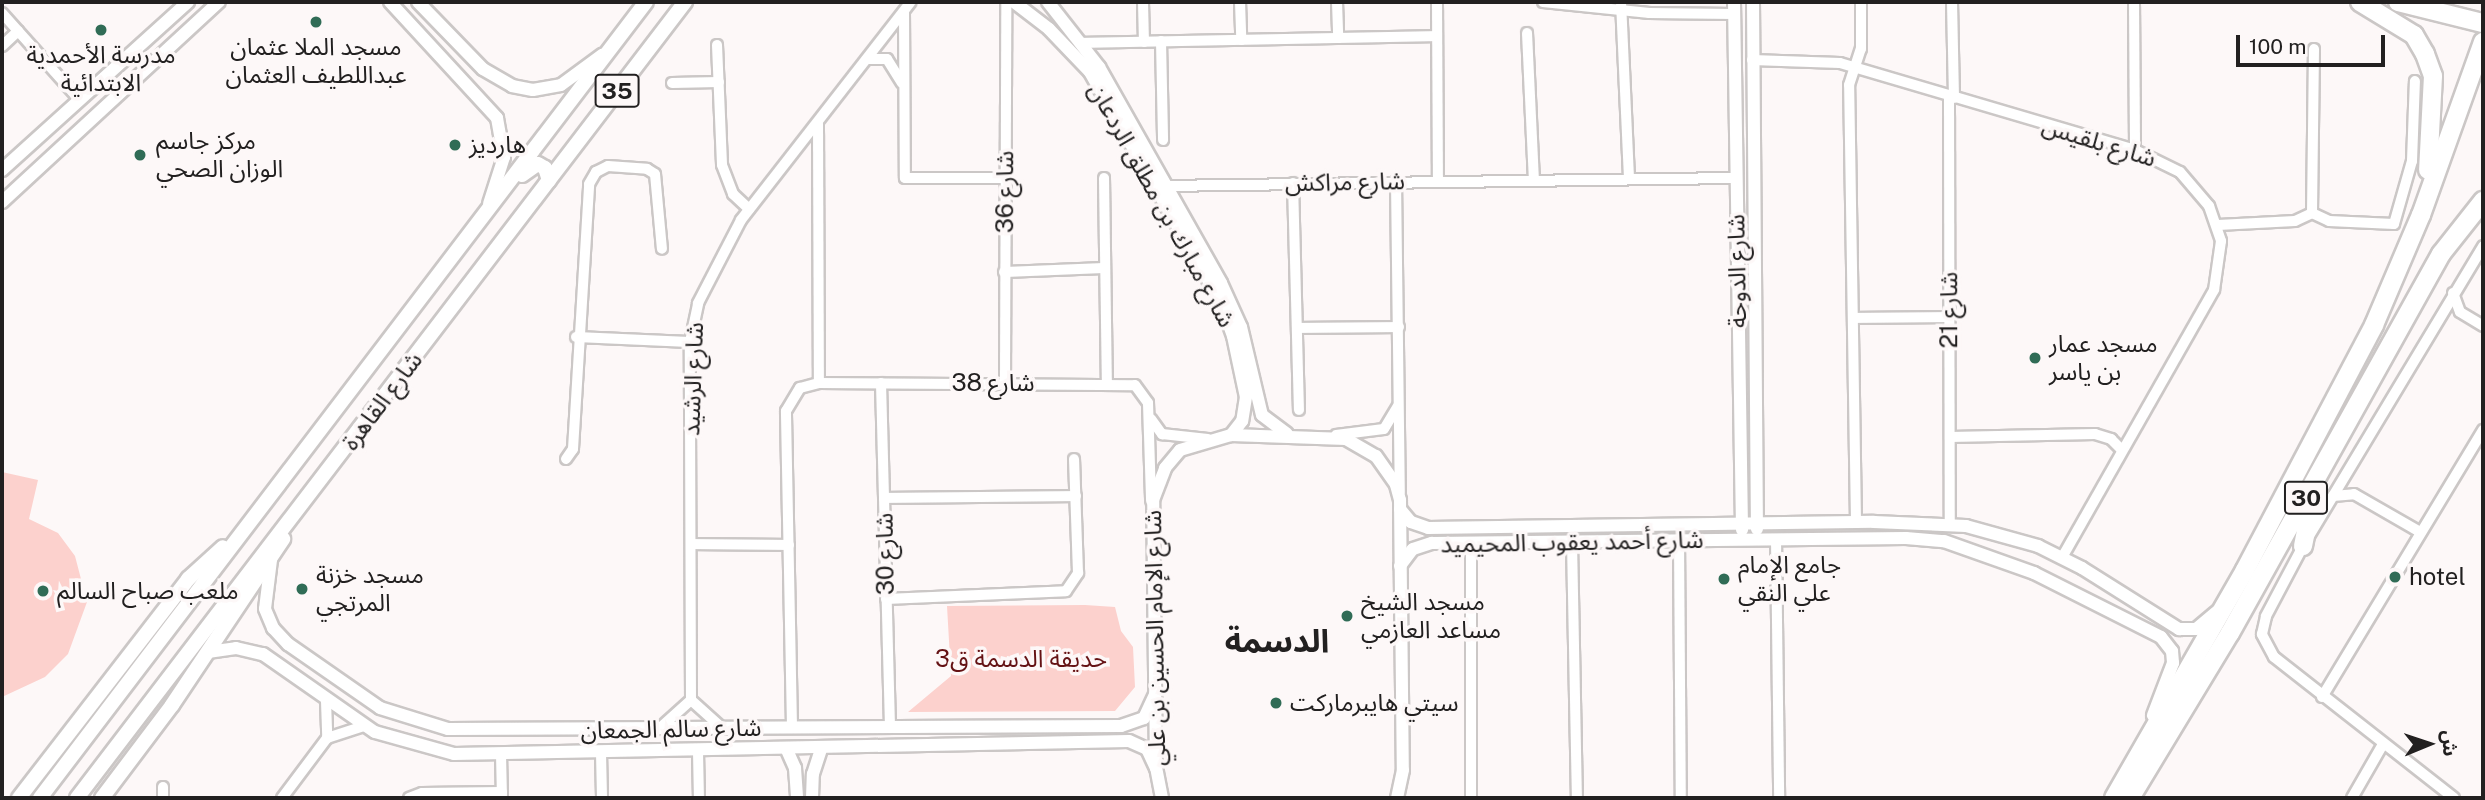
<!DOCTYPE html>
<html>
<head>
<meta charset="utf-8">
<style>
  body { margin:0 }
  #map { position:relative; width:2485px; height:800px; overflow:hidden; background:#fdf8f8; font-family:"Public Sans","Noto Sans Arabic",sans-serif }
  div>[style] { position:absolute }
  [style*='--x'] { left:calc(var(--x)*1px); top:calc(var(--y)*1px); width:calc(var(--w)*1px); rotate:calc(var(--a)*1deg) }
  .green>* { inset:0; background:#fcd1cd }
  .roads { filter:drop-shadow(2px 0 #cbc7c6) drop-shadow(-2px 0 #cbc7c6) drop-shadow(0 2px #cbc7c6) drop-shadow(0 -2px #cbc7c6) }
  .minor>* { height:10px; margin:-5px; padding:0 5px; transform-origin:5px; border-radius:5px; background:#fff }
  .tertiary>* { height:12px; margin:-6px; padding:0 6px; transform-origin:6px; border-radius:6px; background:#fff }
  .primary>* { height:14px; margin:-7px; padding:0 7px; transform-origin:7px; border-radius:7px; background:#fff }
  .motorway>* { height:18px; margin:-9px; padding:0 9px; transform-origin:9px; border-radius:9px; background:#fff }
  .dots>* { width:19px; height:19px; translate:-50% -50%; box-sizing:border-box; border:4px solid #fdf8f8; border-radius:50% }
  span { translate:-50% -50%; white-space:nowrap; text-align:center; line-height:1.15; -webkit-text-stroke:7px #fdf8f8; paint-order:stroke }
  .shield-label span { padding:2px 5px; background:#fdf8f8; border:2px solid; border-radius:5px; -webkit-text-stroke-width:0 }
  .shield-label { font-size:23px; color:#222020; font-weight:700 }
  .poi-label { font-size:24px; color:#222020 }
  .left { translate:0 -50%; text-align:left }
  .street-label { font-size:24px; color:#222020 }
  .park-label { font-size:24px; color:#641214 }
  .district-label { font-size:32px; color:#222020; font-weight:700 }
  .frame { position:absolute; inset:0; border:4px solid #222020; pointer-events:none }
  .north { position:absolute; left:2394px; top:709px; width:70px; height:70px; -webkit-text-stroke:5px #fdf8f8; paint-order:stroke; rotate:88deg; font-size:19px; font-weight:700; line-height:28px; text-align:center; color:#222020 }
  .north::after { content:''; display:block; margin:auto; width:24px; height:32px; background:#222020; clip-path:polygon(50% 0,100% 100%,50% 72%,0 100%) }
  .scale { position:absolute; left:2236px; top:35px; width:149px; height:32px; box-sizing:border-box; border:4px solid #222020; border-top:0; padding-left:9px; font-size:21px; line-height:24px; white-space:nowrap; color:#222020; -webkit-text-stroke:5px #fdf8f8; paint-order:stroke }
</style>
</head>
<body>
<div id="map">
  <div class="green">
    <i style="clip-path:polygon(2px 472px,38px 480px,29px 519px,58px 533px,75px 556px,87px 602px,68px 654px,45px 677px,2px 697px)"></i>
    <i style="clip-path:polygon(1085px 605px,1115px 607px,1121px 631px,1133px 647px,1135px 687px,1115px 711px,908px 712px,951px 676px,947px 606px)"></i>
  </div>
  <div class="roads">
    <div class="minor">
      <i style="--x:1143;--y:2;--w:40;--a:88.6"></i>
      <i style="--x:1240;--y:2;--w:38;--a:88"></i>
      <i style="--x:1337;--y:2;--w:36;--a:88"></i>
      <i style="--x:1437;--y:2;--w:179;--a:89.7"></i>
      <i style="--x:1543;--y:2;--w:107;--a:5.9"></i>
      <i style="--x:1649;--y:13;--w:85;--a:0.7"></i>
      <i style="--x:1621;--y:2;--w:177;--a:87.4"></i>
      <i style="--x:1952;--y:2;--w:96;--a:88.8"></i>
      <i style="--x:2134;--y:2;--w:148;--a:89.6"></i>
      <i style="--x:904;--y:12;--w:166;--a:89.7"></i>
      <i style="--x:905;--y:178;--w:99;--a:0"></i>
      <i style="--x:2;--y:13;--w:115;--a:48.2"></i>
      <i style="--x:1527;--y:33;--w:147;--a:87.3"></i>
      <i style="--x:1161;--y:41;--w:99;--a:88.8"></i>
      <i style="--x:1082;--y:43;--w:354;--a:-1.1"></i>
      <i style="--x:717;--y:45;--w:120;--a:87.6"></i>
      <i style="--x:722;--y:165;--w:31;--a:69"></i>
      <i style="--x:733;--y:194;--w:22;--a:43"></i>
      <i style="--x:2;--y:46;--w:22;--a:-43"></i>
      <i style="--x:867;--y:59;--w:20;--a:0"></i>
      <i style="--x:887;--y:59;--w:28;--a:58"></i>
      <i style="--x:1752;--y:60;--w:88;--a:2"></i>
      <i style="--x:1840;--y:63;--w:308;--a:16.4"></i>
      <i style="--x:2135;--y:150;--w:50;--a:26.1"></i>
      <i style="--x:2180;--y:172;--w:45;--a:49.5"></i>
      <i style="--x:2209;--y:206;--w:37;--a:71"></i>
      <i style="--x:2221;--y:241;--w:49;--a:98.1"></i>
      <i style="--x:2214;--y:290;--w:308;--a:119.6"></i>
      <i style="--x:672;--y:83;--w:47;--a:-1.2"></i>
      <i style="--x:1949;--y:96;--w:428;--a:89.9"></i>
      <i style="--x:818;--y:124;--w:259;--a:89.8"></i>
      <i style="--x:1104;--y:178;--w:205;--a:89.2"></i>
      <i style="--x:1396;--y:181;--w:311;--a:89.3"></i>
      <i style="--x:1293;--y:183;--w:227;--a:88.5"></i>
      <i style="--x:1162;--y:186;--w:573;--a:-0.8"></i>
      <i style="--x:2312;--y:213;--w:19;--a:25"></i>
      <i style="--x:2329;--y:221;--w:65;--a:2.6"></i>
      <i style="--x:2394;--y:224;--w:66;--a:-74.1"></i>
      <i style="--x:2412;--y:161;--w:80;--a:-87.9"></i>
      <i style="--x:2218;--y:225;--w:77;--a:-3"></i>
      <i style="--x:2295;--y:221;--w:19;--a:-25"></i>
      <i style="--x:2312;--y:213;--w:164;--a:-89.3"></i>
      <i style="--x:1004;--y:272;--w:101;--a:-2.3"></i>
      <i style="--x:2453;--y:293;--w:20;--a:70"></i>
      <i style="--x:2460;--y:312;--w:27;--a:31"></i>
      <i style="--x:1853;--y:318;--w:96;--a:-0.6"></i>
      <i style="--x:1297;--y:328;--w:102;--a:-0.6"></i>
      <i style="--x:576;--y:337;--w:114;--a:2.5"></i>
      <i style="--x:881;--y:383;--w:342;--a:88.5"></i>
      <i style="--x:1005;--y:383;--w:381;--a:-89.8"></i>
      <i style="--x:1151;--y:419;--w:19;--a:54"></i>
      <i style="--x:1162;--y:434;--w:46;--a:6.2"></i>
      <i style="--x:1336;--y:435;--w:48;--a:-7.1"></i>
      <i style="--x:1384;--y:429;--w:26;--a:-59"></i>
      <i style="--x:1950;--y:437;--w:145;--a:-1.2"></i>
      <i style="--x:2095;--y:434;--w:17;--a:17"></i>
      <i style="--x:2111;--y:439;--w:13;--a:45"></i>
      <i style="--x:566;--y:459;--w:12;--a:-55"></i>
      <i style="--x:573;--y:449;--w:265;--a:-86.5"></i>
      <i style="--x:589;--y:184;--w:14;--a:-60"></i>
      <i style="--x:596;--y:172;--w:13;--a:-27"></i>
      <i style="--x:608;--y:166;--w:39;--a:4"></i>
      <i style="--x:647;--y:169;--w:9;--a:32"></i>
      <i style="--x:655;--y:174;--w:75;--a:84.7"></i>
      <i style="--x:2333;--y:496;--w:21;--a:-5"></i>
      <i style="--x:2354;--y:494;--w:76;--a:29.9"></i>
      <i style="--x:884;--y:498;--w:192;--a:-0.6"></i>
      <i style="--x:1856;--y:522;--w:437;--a:-90.9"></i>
      <i style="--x:1849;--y:85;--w:38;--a:-72"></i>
      <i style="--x:1861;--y:49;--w:47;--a:-90"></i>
      <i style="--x:1776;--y:539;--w:259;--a:89.3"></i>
      <i style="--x:1679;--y:540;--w:258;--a:89.6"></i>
      <i style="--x:1471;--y:542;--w:256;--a:90"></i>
      <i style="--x:1572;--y:542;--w:256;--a:88.9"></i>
      <i style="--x:691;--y:544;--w:98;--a:0.6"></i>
      <i style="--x:886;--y:599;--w:180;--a:-2.5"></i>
      <i style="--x:1066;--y:591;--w:22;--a:-56"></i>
      <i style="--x:1078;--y:573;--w:114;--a:-92"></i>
      <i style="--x:2322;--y:697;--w:312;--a:-58.9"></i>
      <i style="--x:691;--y:700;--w:40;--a:42"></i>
      <i style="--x:326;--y:701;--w:37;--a:88"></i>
      <i style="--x:661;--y:727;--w:40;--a:-42"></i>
      <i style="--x:691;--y:700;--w:358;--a:-90.2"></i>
      <i style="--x:690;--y:342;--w:40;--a:-78"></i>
      <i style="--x:698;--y:303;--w:93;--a:-62.6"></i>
      <i style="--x:741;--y:220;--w:276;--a:-52.1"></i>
      <i style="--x:792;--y:727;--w:316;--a:-91.1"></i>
      <i style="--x:786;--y:411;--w:27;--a:-59"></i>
      <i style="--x:800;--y:388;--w:20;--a:-15"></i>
      <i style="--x:819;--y:383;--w:316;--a:0.4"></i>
      <i style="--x:1135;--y:385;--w:22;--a:54"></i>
      <i style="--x:1148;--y:403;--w:98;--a:88.2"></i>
      <i style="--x:698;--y:752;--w:46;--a:88.8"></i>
      <i style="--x:601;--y:753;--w:45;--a:88.7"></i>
      <i style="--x:501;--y:754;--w:44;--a:88.7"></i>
      <i style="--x:163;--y:787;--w:11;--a:90"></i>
      <i style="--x:282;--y:798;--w:75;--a:-53.1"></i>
      <i style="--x:327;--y:738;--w:38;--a:-18"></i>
      <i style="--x:409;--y:798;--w:14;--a:-21"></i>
      <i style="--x:422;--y:793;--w:80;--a:-0.7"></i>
      <i style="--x:2352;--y:798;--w:62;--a:-60.1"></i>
      <i style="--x:2454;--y:798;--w:229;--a:-141.9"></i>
      <i style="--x:2274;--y:657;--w:26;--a:-118"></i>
      <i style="--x:2262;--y:634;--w:18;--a:-77"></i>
      <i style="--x:2266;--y:616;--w:79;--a:-62.1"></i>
      <i style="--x:2303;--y:546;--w:350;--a:-59"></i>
    </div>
    <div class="tertiary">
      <i style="--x:390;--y:2;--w:158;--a:47.3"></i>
      <i style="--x:497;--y:118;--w:40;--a:80"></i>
      <i style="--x:504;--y:157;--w:49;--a:107.7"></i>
      <i style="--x:418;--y:2;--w:93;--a:45.9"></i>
      <i style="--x:483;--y:69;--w:34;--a:30"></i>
      <i style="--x:512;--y:86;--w:21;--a:11"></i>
      <i style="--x:533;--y:90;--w:28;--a:-10"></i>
      <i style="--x:561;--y:85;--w:51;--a:-36.2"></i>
      <i style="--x:1014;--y:2;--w:44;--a:37.6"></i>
      <i style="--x:1049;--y:29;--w:59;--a:46.4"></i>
      <i style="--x:1090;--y:72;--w:266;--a:60.4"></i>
      <i style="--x:1221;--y:303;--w:35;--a:70"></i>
      <i style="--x:1233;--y:336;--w:62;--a:78"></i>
      <i style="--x:1246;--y:397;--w:24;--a:99"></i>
      <i style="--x:1242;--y:421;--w:18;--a:128"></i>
      <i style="--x:1048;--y:2;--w:83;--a:51.9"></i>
      <i style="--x:1099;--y:67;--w:248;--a:60.5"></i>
      <i style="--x:1221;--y:283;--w:48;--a:65.6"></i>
      <i style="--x:1241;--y:327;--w:90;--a:76.6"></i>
      <i style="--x:1262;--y:415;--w:31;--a:37"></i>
      <i style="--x:1734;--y:2;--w:528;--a:89.13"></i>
      <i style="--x:1753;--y:2;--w:527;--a:89.57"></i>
      <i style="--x:2;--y:170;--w:251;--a:-42.1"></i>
      <i style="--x:2;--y:202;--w:295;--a:-42.7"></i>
      <i style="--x:1400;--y:509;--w:17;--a:50"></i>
      <i style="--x:1411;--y:522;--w:18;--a:19"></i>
      <i style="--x:1428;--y:528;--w:446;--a:-0.8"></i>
      <i style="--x:1874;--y:522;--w:92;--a:2.5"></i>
      <i style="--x:1966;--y:526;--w:75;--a:15.5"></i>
      <i style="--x:2038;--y:546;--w:49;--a:26.6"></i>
      <i style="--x:2082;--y:568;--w:115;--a:32.2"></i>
      <i style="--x:2179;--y:629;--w:17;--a:0"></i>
      <i style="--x:2196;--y:629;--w:26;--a:-40"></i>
      <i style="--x:271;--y:560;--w:49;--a:97"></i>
      <i style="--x:265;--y:609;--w:21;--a:67"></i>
      <i style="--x:273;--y:628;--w:22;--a:47"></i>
      <i style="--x:288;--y:644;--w:112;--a:34.8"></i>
      <i style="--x:380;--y:708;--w:71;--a:17.2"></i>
      <i style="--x:448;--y:729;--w:673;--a:-0.26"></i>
      <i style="--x:1121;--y:726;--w:24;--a:-19"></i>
      <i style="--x:1144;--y:718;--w:26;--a:-65"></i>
      <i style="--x:1400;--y:566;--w:21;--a:-53"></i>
      <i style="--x:1413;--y:549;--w:20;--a:-18"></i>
      <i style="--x:1432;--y:543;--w:474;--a:-0.6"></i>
      <i style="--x:1906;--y:538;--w:38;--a:5"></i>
      <i style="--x:1944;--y:541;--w:96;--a:19.6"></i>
      <i style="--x:2034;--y:573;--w:142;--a:26.7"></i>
      <i style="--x:2161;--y:637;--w:18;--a:52"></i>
      <i style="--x:2172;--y:651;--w:12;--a:85"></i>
      <i style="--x:2173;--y:663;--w:56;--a:111"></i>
      <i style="--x:208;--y:652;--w:28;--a:-8"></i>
      <i style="--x:236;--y:648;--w:28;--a:13"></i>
      <i style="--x:263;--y:654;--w:136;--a:34.9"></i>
      <i style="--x:375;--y:732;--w:82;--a:15.6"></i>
      <i style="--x:454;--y:754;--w:675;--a:-1.1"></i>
      <i style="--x:1129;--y:741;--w:20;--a:24"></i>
      <i style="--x:1147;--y:749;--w:21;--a:65"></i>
      <i style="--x:787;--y:750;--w:20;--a:66"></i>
      <i style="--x:795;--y:768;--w:30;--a:86"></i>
      <i style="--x:812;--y:798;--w:24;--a:-88"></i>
      <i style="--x:813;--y:774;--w:25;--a:-72"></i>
      <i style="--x:1162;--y:798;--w:31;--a:-101"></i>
      <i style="--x:1156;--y:768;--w:268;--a:-90.6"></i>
      <i style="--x:1153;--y:500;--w:34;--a:-69"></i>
      <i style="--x:1165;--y:468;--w:23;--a:-50"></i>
      <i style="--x:1180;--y:450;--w:53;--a:-16.4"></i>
      <i style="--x:1231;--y:435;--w:115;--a:2"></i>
      <i style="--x:1346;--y:439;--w:34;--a:30"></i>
      <i style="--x:1376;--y:456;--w:35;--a:55"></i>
      <i style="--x:1396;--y:485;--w:16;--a:75"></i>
      <i style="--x:1400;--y:500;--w:270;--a:89.4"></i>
      <i style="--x:1403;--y:770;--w:29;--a:102"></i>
    </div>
    <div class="primary">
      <i style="--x:522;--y:175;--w:19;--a:-35"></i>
      <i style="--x:538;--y:164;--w:8;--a:30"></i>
      <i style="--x:545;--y:168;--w:13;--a:72"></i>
      <i style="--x:19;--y:798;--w:277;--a:-52.3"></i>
      <i style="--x:188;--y:579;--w:47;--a:-42.4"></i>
      <i style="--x:40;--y:798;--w:1000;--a:-52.72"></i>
      <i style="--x:77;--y:798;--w:1002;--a:-52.63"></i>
      <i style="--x:102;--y:798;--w:116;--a:-53"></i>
      <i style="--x:172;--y:705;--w:200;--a:-56.2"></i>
    </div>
    <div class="motorway">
      <i style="--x:2360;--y:2;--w:63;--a:31.4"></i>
      <i style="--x:2414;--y:35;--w:22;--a:60"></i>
      <i style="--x:2425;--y:54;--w:23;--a:70"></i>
      <i style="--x:2433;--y:76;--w:94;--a:93"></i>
      <i style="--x:2398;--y:2;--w:88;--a:13.9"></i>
      <i style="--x:2303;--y:546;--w:46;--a:-78.7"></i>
      <i style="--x:2114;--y:798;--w:263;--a:-60.1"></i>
      <i style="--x:2245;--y:570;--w:277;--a:-62.2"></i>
      <i style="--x:2374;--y:325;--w:120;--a:-66.9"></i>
      <i style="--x:2421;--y:215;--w:184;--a:-70.3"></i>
      <i style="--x:2130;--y:798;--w:193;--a:-58.8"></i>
      <i style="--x:2230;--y:633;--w:434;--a:-60.9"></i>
      <i style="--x:2441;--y:254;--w:68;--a:-51.6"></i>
    </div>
  </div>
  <div class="dots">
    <i style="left:316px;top:22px;background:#306c56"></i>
    <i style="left:101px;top:30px;background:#306c56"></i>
    <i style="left:455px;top:145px;background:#306c56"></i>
    <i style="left:140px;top:155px;background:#306c56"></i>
    <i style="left:2035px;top:358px;background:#306c56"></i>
    <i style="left:2395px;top:577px;background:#306c56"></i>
    <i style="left:1724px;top:579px;background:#306c56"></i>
    <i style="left:302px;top:589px;background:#306c56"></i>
    <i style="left:43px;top:591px;background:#306c56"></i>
    <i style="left:1347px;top:616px;background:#306c56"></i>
    <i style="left:1276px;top:703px;background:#306c56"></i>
  </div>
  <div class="shield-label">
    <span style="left:617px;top:91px">35</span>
    <span style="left:2306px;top:498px">30</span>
  </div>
  <div class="poi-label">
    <span style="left:316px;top:61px">مسجد الملا عثمان<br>عبداللطيف العثمان</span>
    <span style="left:101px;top:69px">مدرسة الأحمدية<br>الابتدائية</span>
    <span class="left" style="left:156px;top:155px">مركز جاسم<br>الوزان الصحي</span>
    <span class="left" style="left:469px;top:145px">هارديز</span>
    <span class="left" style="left:2049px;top:358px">مسجد عمار<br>بن ياسر</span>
    <span class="left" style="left:1738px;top:579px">جامع الإمام<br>علي النقي</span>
    <span class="left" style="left:316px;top:589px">مسجد خزنة<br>المرتجي</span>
    <span class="left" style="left:2409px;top:577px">hotel</span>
    <span class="left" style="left:57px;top:591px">ملعب صباح السالم</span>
    <span class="left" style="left:1361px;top:616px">مسجد الشيخ<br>مساعد العازمي</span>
    <span class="left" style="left:1290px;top:703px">سيتي هايبرماركت</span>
  </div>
  <div class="street-label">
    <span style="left:2099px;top:142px;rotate:17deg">شارع بلقيس</span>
    <span style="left:1345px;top:182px;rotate:-1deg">شارع مراكش</span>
    <span style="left:1005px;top:192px;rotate:-90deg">شارع 36</span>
    <span style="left:1162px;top:205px;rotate:61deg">شارع مبارك بن مطلق الردعان</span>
    <span style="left:1737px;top:271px;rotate:-91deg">شارع الدوحة</span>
    <span style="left:1949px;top:310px;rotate:-90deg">شارع 21</span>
    <span style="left:693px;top:379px;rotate:-88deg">شارع الرشيد</span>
    <span style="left:993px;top:383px">شارع 38</span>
    <span style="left:382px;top:401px;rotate:-53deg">شارع القاهرة</span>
    <span style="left:1572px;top:542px;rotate:-1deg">شارع أحمد يعقوب المحيميد</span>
    <span style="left:885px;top:554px;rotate:-91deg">شارع 30</span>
    <span style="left:1155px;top:638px;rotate:-91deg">شارع الإمام الحسين بن علي</span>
    <span style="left:671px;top:729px;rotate:-1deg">شارع سالم الجمعان</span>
  </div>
  <div class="park-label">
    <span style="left:1021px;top:659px">حديقة الدسمة ق3</span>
  </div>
  <div class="district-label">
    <span style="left:1277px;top:641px">الدسمة</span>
  </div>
  <div class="frame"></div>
  <div class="north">ش</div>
  <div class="scale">100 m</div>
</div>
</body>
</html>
